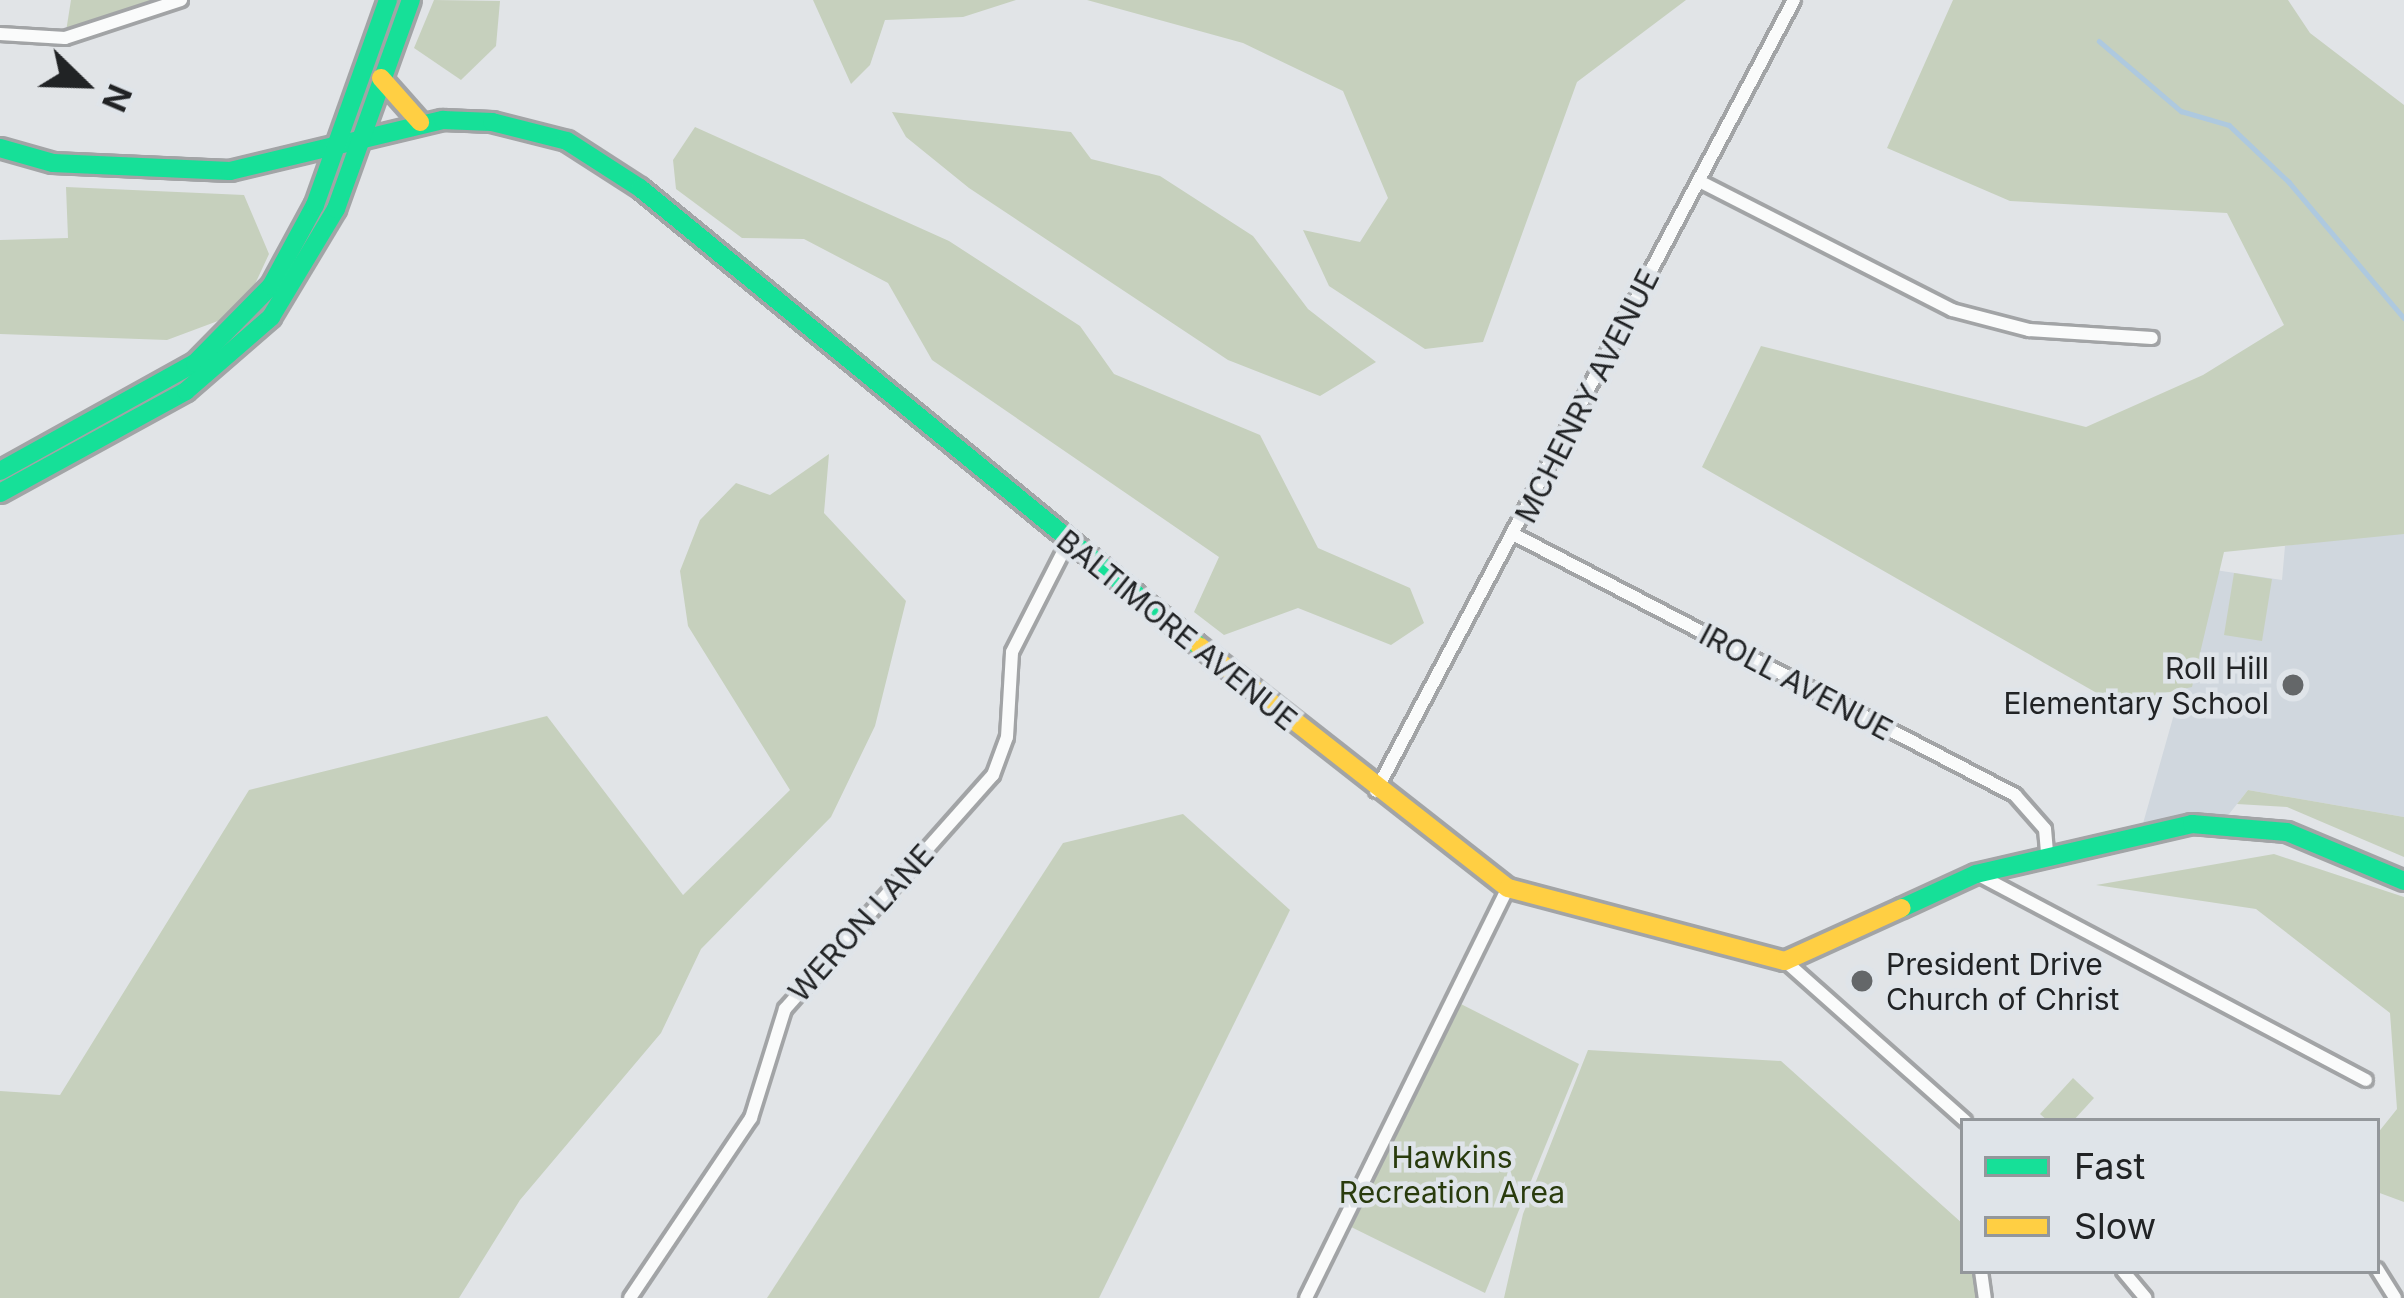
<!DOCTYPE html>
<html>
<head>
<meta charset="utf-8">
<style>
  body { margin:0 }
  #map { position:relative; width:2404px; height:1298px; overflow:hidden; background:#e1e4e7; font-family:Inter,sans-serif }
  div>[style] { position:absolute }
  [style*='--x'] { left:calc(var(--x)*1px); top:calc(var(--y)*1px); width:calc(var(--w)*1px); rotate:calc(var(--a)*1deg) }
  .built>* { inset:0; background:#d0d7de }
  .green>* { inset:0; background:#c6d0bd }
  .stream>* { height:4.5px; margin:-2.25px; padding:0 2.25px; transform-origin:2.25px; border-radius:2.25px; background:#aec9df }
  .roads { filter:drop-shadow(3px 0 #a2a4a6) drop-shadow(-3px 0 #a2a4a6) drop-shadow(0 3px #a2a4a6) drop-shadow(0 -3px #a2a4a6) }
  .street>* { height:12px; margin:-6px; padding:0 6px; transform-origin:6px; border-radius:6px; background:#fafbfb }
  .fast>* { height:18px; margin:-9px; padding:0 9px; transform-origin:9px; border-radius:9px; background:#16e098 }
  .slow>* { height:18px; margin:-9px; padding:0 9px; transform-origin:9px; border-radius:9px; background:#ffcf43 }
  .dots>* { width:33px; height:33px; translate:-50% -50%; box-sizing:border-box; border:6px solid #dfe4e9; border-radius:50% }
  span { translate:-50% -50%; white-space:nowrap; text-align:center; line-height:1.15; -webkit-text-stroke:9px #dfe4e9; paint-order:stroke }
  .street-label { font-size:30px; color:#212325 }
  .poi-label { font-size:30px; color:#212325 }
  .right { translate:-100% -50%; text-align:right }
  .left { translate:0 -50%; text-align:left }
  .park-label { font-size:30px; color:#293b0d }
  .legend { position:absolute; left:1960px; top:1118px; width:420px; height:156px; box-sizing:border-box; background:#dfe4e9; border:3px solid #93979b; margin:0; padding:15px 21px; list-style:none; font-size:36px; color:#212325 }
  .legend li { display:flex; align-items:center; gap:24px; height:60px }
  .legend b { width:60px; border:3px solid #93979b }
  .north { position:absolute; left:24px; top:24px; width:120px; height:120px; -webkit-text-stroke:9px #dfe4e9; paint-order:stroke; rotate:113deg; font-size:33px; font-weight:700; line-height:48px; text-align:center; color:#212325 }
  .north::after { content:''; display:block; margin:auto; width:42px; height:54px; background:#212325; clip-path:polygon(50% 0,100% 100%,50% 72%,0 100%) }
</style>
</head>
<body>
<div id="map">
  <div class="built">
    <i style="clip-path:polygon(2377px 532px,2404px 534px,2404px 817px,2248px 790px,2222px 823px,2140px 834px,2215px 570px,2282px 580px,2285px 546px)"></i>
  </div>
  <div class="green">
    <i style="clip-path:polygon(71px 0,181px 0,65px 38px)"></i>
    <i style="clip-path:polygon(434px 0,500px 1px,496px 46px,461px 80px,414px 48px)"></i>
    <i style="clip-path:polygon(813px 0,1016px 0,963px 17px,885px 20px,870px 65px,851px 84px)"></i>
    <i style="clip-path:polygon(1087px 0,1686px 0,1577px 82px,1483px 342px,1425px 349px,1329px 286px,1303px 230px,1360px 242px,1388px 198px,1343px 91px,1243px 43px)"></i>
    <i style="clip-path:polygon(1953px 0,2288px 0,2310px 33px,2404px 105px,2404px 534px,2224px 552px,2192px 687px,2116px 704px,1702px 467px,1761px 346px,2086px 427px,2203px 375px,2284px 325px,2227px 213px,2010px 201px,1887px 148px)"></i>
    <i style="clip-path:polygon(892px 112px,1071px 132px,1091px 159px,1160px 176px,1253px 236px,1308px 309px,1376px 362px,1320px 396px,1228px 360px,969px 188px,906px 137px)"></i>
    <i style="clip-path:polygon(695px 127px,949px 241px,1080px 326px,1114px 374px,1260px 435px,1318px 548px,1410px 588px,1424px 623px,1391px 645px,1298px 608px,1224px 635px,1194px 612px,1219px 557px,932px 360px,888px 283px,804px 239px,742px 238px,676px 189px,673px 160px)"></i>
    <i style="clip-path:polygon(66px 187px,244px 195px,269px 254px,242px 312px,167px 340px,0 334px,0 240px,68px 238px)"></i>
    <i style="clip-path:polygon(829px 454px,824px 513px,906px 601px,875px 726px,831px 817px,701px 949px,661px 1033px,520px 1200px,459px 1298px,0 1298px,0 1091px,60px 1095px,249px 790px,547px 716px,683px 895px,790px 790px,688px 626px,680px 571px,700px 520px,736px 483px,770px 495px)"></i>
    <i style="clip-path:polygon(2234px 573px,2272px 579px,2262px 641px,2224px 635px)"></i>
    <i style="clip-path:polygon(2248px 790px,2404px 817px,2404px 857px,2287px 807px,2237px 804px)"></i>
    <i style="clip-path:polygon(1183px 814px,1290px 910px,1099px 1298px,767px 1298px,1063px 843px)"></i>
    <i style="clip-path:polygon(2274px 854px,2404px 897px,2404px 1202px,2377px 1192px,2377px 1134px,2397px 1109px,2390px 1013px,2256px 909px,2096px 885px)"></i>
    <i style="clip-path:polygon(1453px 1000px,1579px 1064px,1485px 1293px,1343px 1223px)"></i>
    <i style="clip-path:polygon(1588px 1050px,1781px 1061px,1963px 1224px,1963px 1271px,1981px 1271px,1985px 1298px,1504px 1298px,1523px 1214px)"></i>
    <i style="clip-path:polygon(2073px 1078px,2094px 1098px,2073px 1121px,2048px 1121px,2040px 1114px)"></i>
  </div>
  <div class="stream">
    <i style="--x:2099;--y:41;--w:108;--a:40.5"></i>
    <i style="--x:2181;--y:111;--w:50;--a:16.3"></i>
    <i style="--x:2229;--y:125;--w:83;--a:43.5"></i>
    <i style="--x:2289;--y:182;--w:178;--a:49.8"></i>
  </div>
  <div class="roads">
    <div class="street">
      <i style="--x:0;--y:34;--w:65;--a:3.5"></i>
      <i style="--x:65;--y:38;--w:122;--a:-18.1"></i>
      <i style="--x:1699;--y:181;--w:284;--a:27"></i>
      <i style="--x:1952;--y:310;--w:80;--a:14.6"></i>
      <i style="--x:2029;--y:330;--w:123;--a:3.7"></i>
      <i style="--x:1515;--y:535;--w:564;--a:27.47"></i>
      <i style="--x:2015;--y:795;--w:45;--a:48.6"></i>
      <i style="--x:2045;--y:829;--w:25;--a:85"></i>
      <i style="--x:1376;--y:791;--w:895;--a:-62.15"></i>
      <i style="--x:1977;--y:874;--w:440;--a:27.9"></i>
      <i style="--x:1785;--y:961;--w:241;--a:41.6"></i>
      <i style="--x:2377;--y:1269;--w:34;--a:58"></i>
      <i style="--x:1981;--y:1271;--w:27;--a:82"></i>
      <i style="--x:2123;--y:1271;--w:35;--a:50"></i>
      <i style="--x:630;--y:1298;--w:217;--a:-56.1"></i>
      <i style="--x:751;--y:1118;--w:114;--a:-72.7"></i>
      <i style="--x:785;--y:1009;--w:313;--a:-48.4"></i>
      <i style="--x:993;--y:775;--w:40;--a:-69.8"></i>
      <i style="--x:1007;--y:737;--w:85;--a:-86.6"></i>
      <i style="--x:1012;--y:652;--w:123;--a:-63"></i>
      <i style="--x:1306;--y:1298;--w:457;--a:-63.8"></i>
    </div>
    <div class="fast">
      <i style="--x:0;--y:148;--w:55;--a:15.8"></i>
      <i style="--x:53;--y:163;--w:177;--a:2.6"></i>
      <i style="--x:230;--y:171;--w:219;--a:-13.5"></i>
      <i style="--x:443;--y:120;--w:49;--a:2.3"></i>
      <i style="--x:492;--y:122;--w:77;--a:14.2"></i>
      <i style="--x:567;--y:141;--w:87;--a:32.8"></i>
      <i style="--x:640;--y:188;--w:723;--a:39.33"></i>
      <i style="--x:0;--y:471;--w:223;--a:-29"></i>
      <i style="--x:195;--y:363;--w:108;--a:-45.4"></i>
      <i style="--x:271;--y:286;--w:92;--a:-61.5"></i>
      <i style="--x:315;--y:205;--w:218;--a:-70.4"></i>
      <i style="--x:0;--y:493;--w:212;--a:-28.7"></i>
      <i style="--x:186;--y:391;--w:113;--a:-41"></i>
      <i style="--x:271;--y:317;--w:126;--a:-59"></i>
      <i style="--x:336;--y:209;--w:222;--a:-70.3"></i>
      <i style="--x:1902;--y:908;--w:81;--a:-24.7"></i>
      <i style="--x:1976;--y:874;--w:222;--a:-13"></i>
      <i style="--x:2192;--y:824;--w:95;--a:4.8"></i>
      <i style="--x:2287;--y:832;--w:127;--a:22.7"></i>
    </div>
    <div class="slow">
      <i style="--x:381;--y:78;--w:59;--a:48.4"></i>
      <i style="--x:1199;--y:646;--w:392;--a:38.1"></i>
      <i style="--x:1508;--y:888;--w:286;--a:14.8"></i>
      <i style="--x:1785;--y:961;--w:128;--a:-24.4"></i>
    </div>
  </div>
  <div class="dots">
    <i style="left:2293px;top:685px;background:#646769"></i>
    <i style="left:1862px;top:981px;background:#646769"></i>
  </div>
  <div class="street-label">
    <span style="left:1587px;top:396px;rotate:-63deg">MCHENRY AVENUE</span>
    <span style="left:1177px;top:630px;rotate:39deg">BALTIMORE AVENUE</span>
    <span style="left:1796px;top:682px;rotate:28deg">IROLL AVENUE</span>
    <span style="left:861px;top:923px;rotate:-48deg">WERON LANE</span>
  </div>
  <div class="poi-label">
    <span class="right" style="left:2269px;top:685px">Roll Hill<br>Elementary School</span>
    <span class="left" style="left:1886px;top:981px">President Drive<br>Church of Christ</span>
  </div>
  <div class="park-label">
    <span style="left:1452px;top:1174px">Hawkins<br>Recreation Area</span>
  </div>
  <ul class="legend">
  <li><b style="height:15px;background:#16e098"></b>Fast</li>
  <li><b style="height:15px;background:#ffcf43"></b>Slow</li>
  </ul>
  <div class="north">N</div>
</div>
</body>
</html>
